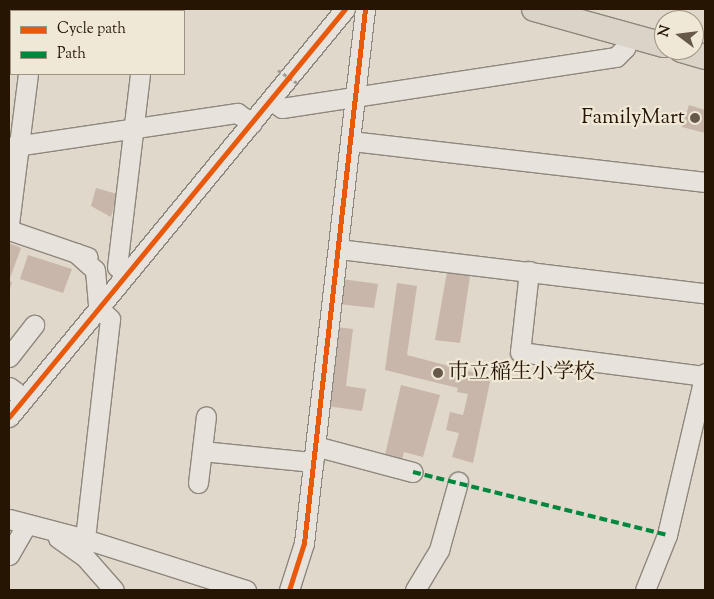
<!DOCTYPE html>
<html>
<head>
<meta charset="utf-8">
<style>
  body { margin:0 }
  #map { position:relative; width:714px; height:599px; overflow:hidden; background:#e0d8ca; font-family:"Sorts Mill Goudy","Noto Serif JP",serif }
  div>[style] { position:absolute }
  [style*='--x'] { left:calc(var(--x)*1px); top:calc(var(--y)*1px); width:calc(var(--w)*1px); rotate:calc(var(--a)*1deg) }
  .building>* { inset:0; background:#c7b6a9 }
  .roads { filter:drop-shadow(1px 0 #8e877d) drop-shadow(-1px 0 #8e877d) drop-shadow(0 1px #8e877d) drop-shadow(0 -1px #8e877d) }
  .minor>* { height:19px; margin:-9.5px; padding:0 9.5px; transform-origin:9.5px; border-radius:9.5px; background:#e7e3dc }
  .major>* { height:24px; margin:-12px; padding:0 12px; transform-origin:12px; border-radius:12px; background:#dad3c7 }
  .path-bridge>* { height:2.5px; margin-top:-1.25px; transform-origin:0; background:repeating-linear-gradient(90deg,#a19c94 0 4px,transparent 0 6.5px) }
  .quiet>* { height:4px; margin-top:-2px; transform-origin:0; background:repeating-linear-gradient(90deg,#00873e 0 8px,transparent 0 12px) }
  .cycleway>* { height:5px; margin:-2.5px; padding:0 2.5px; transform-origin:2.5px; border-radius:2.5px; background:#e8590c }
  .dots>* { width:14px; height:14px; translate:-50% -50%; box-sizing:border-box; border:2px solid #f0e8d7; border-radius:50% }
  span { translate:-50% -50%; white-space:nowrap; text-align:center; line-height:1.15; -webkit-text-stroke:4.5px #f0e8d7; paint-order:stroke }
  .poi-label { font-size:21px; color:#261503 }
  .right { translate:-100% -50%; text-align:right }
  .left { translate:0 -50%; text-align:left }
  .frame { position:absolute; inset:0; border:10px solid #261503; pointer-events:none }
  .legend { position:absolute; left:10px; top:10px; width:175px; height:65px; box-sizing:border-box; background:#f0e8d7; border:1px solid #9f9482; margin:0; padding:6px 9px; list-style:none; font-size:15px; color:#261503 }
  .legend li { display:flex; align-items:center; gap:10px; height:25px }
  .legend b { width:25px; border:1px solid #9f9482 }
  .north { position:absolute; left:654px; top:10px; width:50px; height:50px; box-sizing:border-box; background:#f0e8d7; border:1px solid #9f9482; border-radius:50%; rotate:285deg; font-size:14px; font-weight:700; line-height:20px; text-align:center; color:#261503 }
  .north::after { content:''; display:block; margin:auto; width:18px; height:22px; background:#675949; clip-path:polygon(50% 0,100% 100%,50% 72%,0 100%) }
</style>
</head>
<body>
<div id="map">
  <div class="building">
    <i style="clip-path:polygon(689px 105px,705px 110px,705px 133px,682px 127px)"></i>
    <i style="clip-path:polygon(96px 188px,117px 194px,111px 217px,91px 206px)"></i>
    <i style="clip-path:polygon(9px 243px,21px 248px,9px 281px,12px 282px,9px 292px)"></i>
    <i style="clip-path:polygon(28px 255px,72px 269px,63px 293px,20px 279px)"></i>
    <i style="clip-path:polygon(447px 272px,470px 276px,460px 343px,435px 340px)"></i>
    <i style="clip-path:polygon(342px 279px,378px 284px,374px 308px,339px 304px)"></i>
    <i style="clip-path:polygon(397px 283px,417px 286px,407px 355px,491px 377px,473px 463px,452px 457px,459px 433px,446px 430px,450px 412px,463px 415px,468px 394px,457px 392px,458px 388px,385px 370px)"></i>
    <i style="clip-path:polygon(336px 327px,353px 329px,346px 386px,366px 389px,362px 411px,327px 406px)"></i>
    <i style="clip-path:polygon(401px 385px,440px 395px,423px 457px,404px 452px,402px 460px,385px 455px)"></i>
  </div>
  <div class="roads">
    <div class="minor">
      <i style="--x:35;--y:11;--w:2;--a:-63"></i>
      <i style="--x:148;--y:11;--w:2;--a:-90"></i>
      <i style="--x:271;--y:101;--w:13;--a:32"></i>
      <i style="--x:282;--y:108;--w:338;--a:-8.7"></i>
      <i style="--x:616;--y:57;--w:13;--a:-45"></i>
      <i style="--x:625;--y:48;--w:14;--a:-69"></i>
      <i style="--x:351;--y:141;--w:356;--a:6.6"></i>
      <i style="--x:9;--y:147;--w:231;--a:-8.5"></i>
      <i style="--x:237;--y:113;--w:18;--a:34"></i>
      <i style="--x:9;--y:224;--w:151;--a:-82.8"></i>
      <i style="--x:9;--y:230;--w:83;--a:18.9"></i>
      <i style="--x:339;--y:249;--w:369;--a:6.9"></i>
      <i style="--x:76;--y:253;--w:25;--a:42"></i>
      <i style="--x:95;--y:270;--w:37;--a:85"></i>
      <i style="--x:98;--y:307;--w:17;--a:45"></i>
      <i style="--x:110;--y:319;--w:221;--a:96.5"></i>
      <i style="--x:117;--y:267;--w:194;--a:-83.2"></i>
      <i style="--x:529;--y:271;--w:81;--a:96.3"></i>
      <i style="--x:520;--y:352;--w:187;--a:7.4"></i>
      <i style="--x:9;--y:357;--w:41;--a:-52"></i>
      <i style="--x:9;--y:387;--w:19;--a:36"></i>
      <i style="--x:9;--y:417;--w:529;--a:-50.53"></i>
      <i style="--x:315;--y:446;--w:101;--a:14.9"></i>
      <i style="--x:202;--y:451;--w:112;--a:5.7"></i>
      <i style="--x:198;--y:483;--w:67;--a:-83.2"></i>
      <i style="--x:9;--y:519;--w:79;--a:14.7"></i>
      <i style="--x:85;--y:539;--w:169;--a:17.6"></i>
      <i style="--x:58;--y:538;--w:32;--a:35"></i>
      <i style="--x:84;--y:556;--w:45;--a:48.6"></i>
      <i style="--x:9;--y:555;--w:34;--a:-60"></i>
      <i style="--x:289;--y:590;--w:49;--a:-72.3"></i>
      <i style="--x:304;--y:543;--w:537;--a:-83.48"></i>
      <i style="--x:415;--y:590;--w:47;--a:-59"></i>
      <i style="--x:439;--y:550;--w:71;--a:-74.4"></i>
      <i style="--x:645;--y:590;--w:59;--a:-68.2"></i>
      <i style="--x:667;--y:535;--w:166;--a:-76.8"></i>
    </div>
    <div class="major">
      <i style="--x:534;--y:9;--w:135;--a:15.5"></i>
      <i style="--x:681;--y:50;--w:25;--a:16"></i>
    </div>
  </div>
  <div class="path-bridge">
    <i style="--x:278;--y:70;--w:23;--a:34"></i>
  </div>
  <div class="quiet">
    <i style="--x:413;--y:472;--w:262;--a:13.9"></i>
  </div>
  <div class="cycleway">
    <i style="--x:9;--y:417;--w:529;--a:-50.53"></i>
    <i style="--x:289;--y:590;--w:49;--a:-72.3"></i>
    <i style="--x:304;--y:543;--w:537;--a:-83.48"></i>
  </div>
  <div class="dots">
    <i style="left:695px;top:118px;background:#675949"></i>
    <i style="left:438px;top:373px;background:#675949"></i>
  </div>
  <div class="poi-label">
    <span class="right" style="left:685px;top:118px">FamilyMart</span>
    <span class="left" style="left:448px;top:373px">市立稲生小学校</span>
  </div>
  <div class="frame"></div>
  <ul class="legend">
  <li><b style="height:6px;background:#e8590c"></b>Cycle path</li>
  <li><b style="height:6px;background:#00873e"></b>Path</li>
  </ul>
  <div class="north">N</div>
</div>
</body>
</html>
